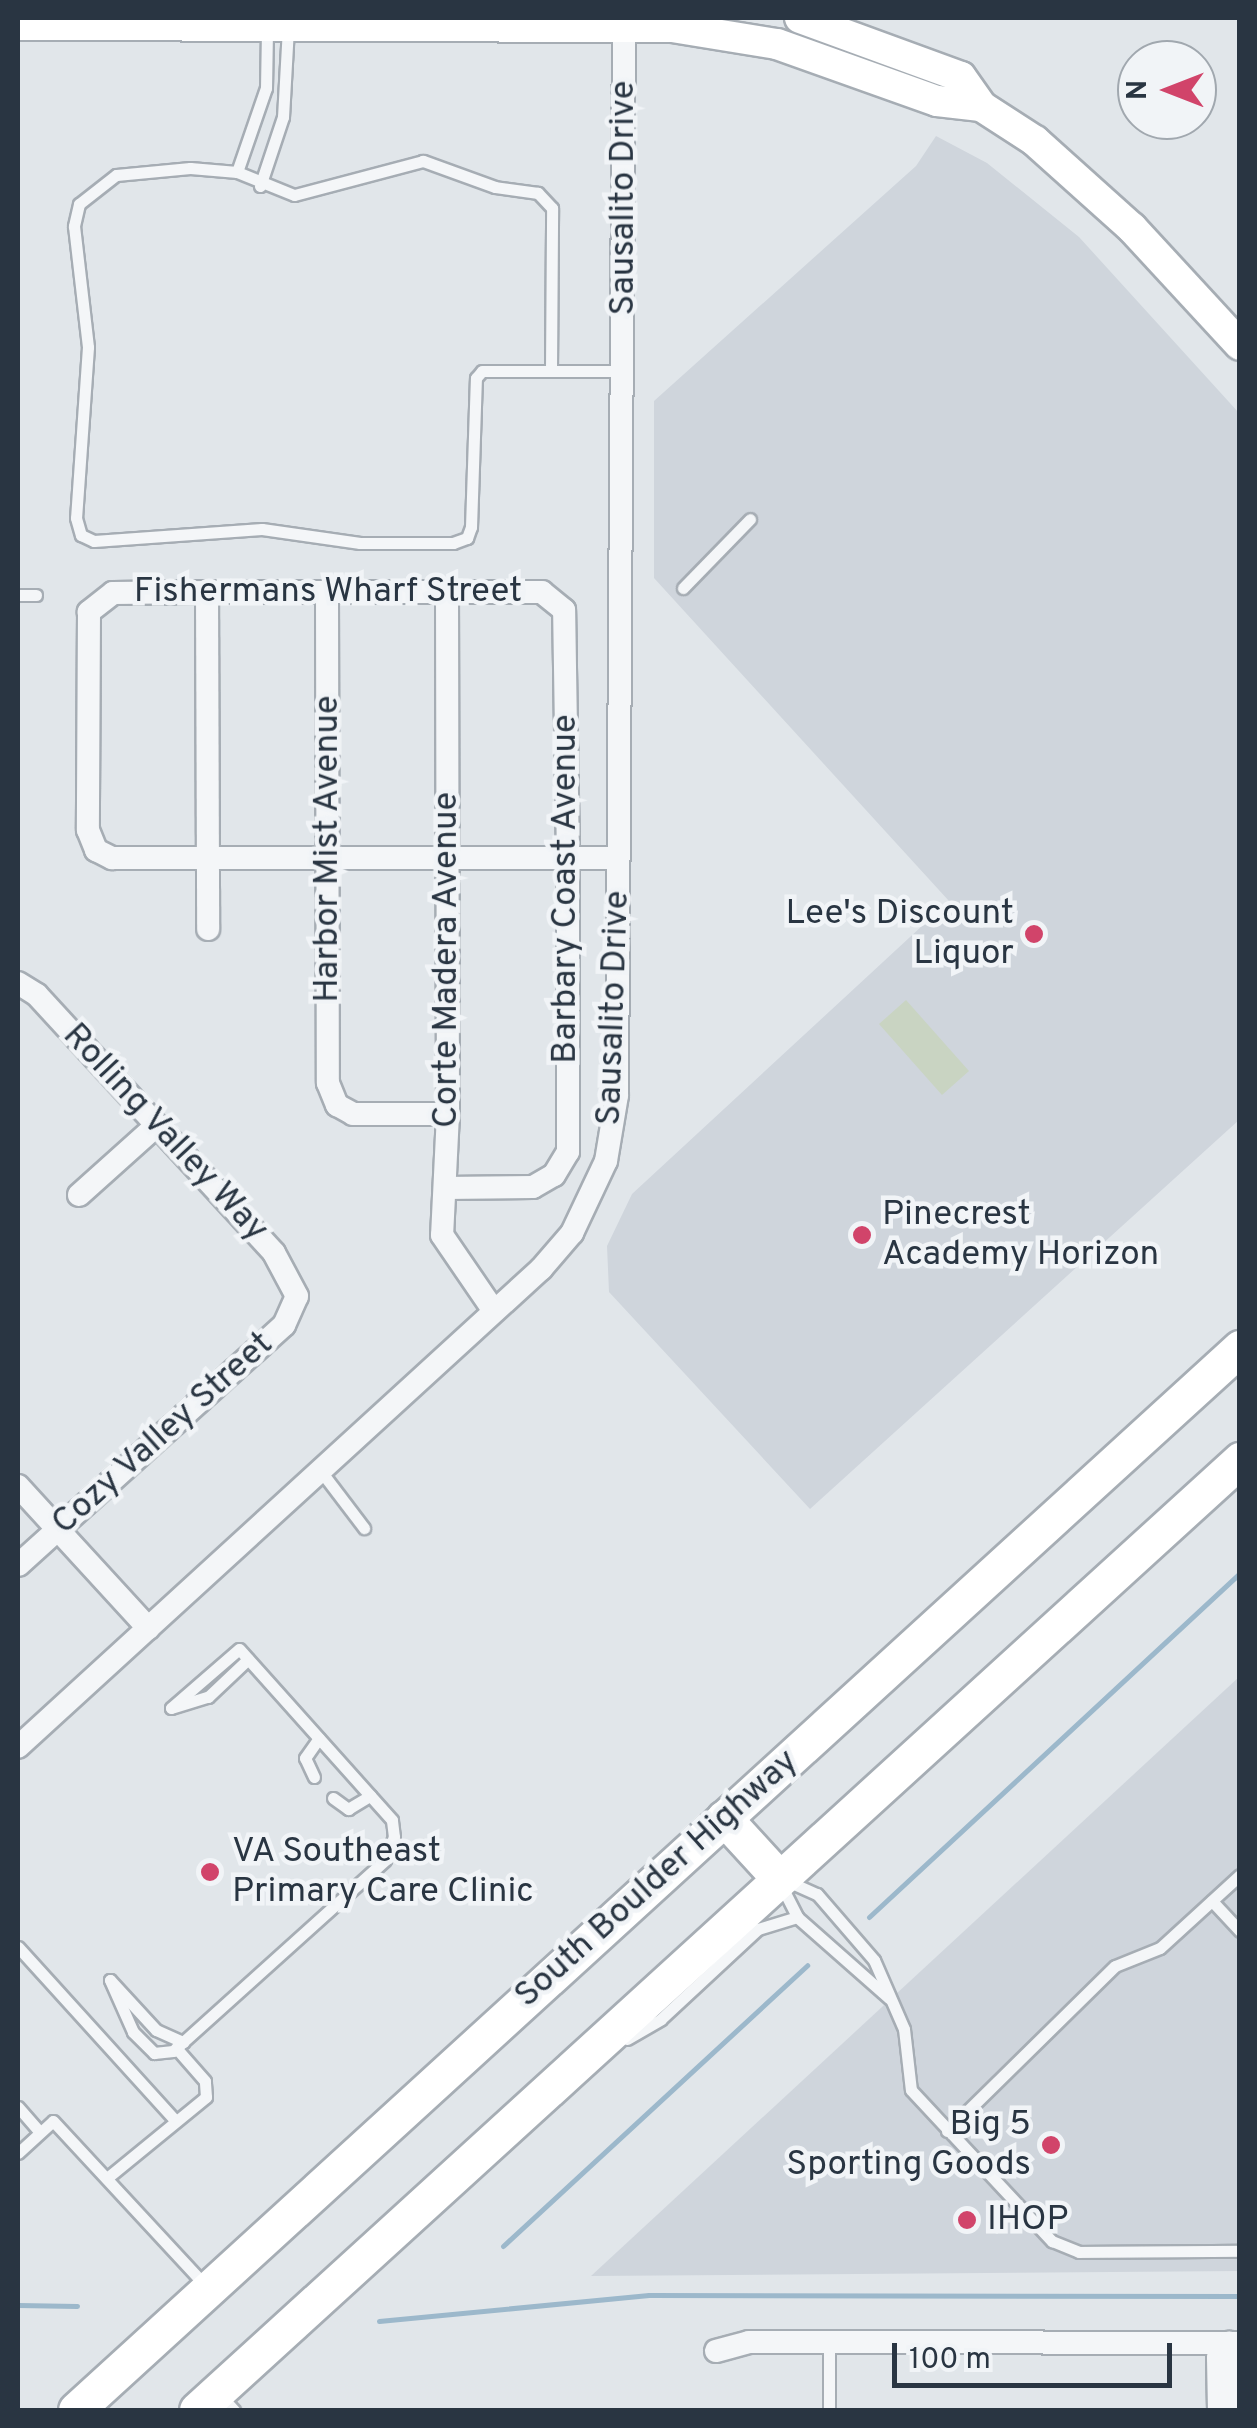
<!DOCTYPE html>
<html>
<head>
<meta charset="utf-8">
<style>
  body { margin:0 }
  #map { position:relative; width:1257px; height:2428px; overflow:hidden; background:#e1e6ea; font-family:Overpass,sans-serif }
  div>[style] { position:absolute }
  [style*='--x'] { left:calc(var(--x)*1px); top:calc(var(--y)*1px); width:calc(var(--w)*1px); rotate:calc(var(--a)*1deg) }
  .built>* { inset:0; background:#cfd5dc }
  .green>* { inset:0; background:#c9d4c2 }
  .stream>* { height:5px; margin:-2.5px; padding:0 2.5px; transform-origin:2.5px; border-radius:2.5px; background:#9cb8cb }
  .roads { filter:drop-shadow(2px 0 #a6adb4) drop-shadow(-2px 0 #a6adb4) drop-shadow(0 2px #a6adb4) drop-shadow(0 -2px #a6adb4) }
  .lane>* { height:11px; margin:-5.5px; padding:0 5.5px; transform-origin:5.5px; border-radius:5.5px; background:#f4f6f8 }
  .street>* { height:22px; margin:-11px; padding:0 11px; transform-origin:11px; border-radius:11px; background:#f4f6f8 }
  .secondary>* { height:30px; margin:-15px; padding:0 15px; transform-origin:15px; border-radius:15px; background:#fff }
  .primary>* { height:35px; margin:-17.5px; padding:0 17.5px; transform-origin:17.5px; border-radius:17.5px; background:#fff }
  .dots>* { width:28px; height:28px; translate:-50% -50%; box-sizing:border-box; border:5px solid #f1f4f7; border-radius:50% }
  span { translate:-50% -50%; white-space:nowrap; text-align:center; line-height:1.15; -webkit-text-stroke:9px #f1f4f7; paint-order:stroke }
  .street-label { font-size:35px; color:#293542 }
  .poi-label { font-size:35px; color:#293542 }
  .right { translate:-100% -50%; text-align:right }
  .left { translate:0 -50%; text-align:left }
  .frame { position:absolute; inset:0; border:20px solid #293542; pointer-events:none }
  .north { position:absolute; left:1117px; top:40px; width:100px; height:100px; box-sizing:border-box; background:#f1f4f7; border:2px solid #a1a8af; border-radius:50%; rotate:270deg; font-size:28px; font-weight:700; line-height:40px; text-align:center; color:#293542 }
  .north::after { content:''; display:block; margin:auto; width:35px; height:45px; background:#d1446a; clip-path:polygon(50% 0,100% 100%,50% 72%,0 100%) }
  .scale { position:absolute; left:892px; top:2343px; width:280px; height:45px; box-sizing:border-box; border:5px solid #293542; border-top:0; padding-left:12px; font-size:30px; line-height:35px; white-space:nowrap; color:#293542; -webkit-text-stroke:8px #f1f4f7; paint-order:stroke }
</style>
</head>
<body>
<div id="map">
  <div class="built">
    <i style="clip-path:polygon(936px 136px,987px 163px,1079px 237px,1239px 413px,1239px 1120px,810px 1509px,609px 1292px,607px 1246px,632px 1194px,949px 901px,654px 578px,654px 401px,916px 166px)"></i>
    <i style="clip-path:polygon(1239px 1677px,1239px 2271px,591px 2276px)"></i>
  </div>
  <div class="green">
    <i style="clip-path:polygon(906px 1000px,969px 1071px,942px 1095px,879px 1024px)"></i>
  </div>
  <div class="stream">
    <i style="--x:869;--y:1917;--w:506;--a:-42.84"></i>
    <i style="--x:503;--y:2246;--w:414;--a:-42.7"></i>
    <i style="--x:18;--y:2305;--w:59;--a:1"></i>
    <i style="--x:379;--y:2321;--w:271;--a:-5.5"></i>
    <i style="--x:649;--y:2295;--w:591;--a:0.1"></i>
  </div>
  <div class="roads">
    <div class="lane">
      <i style="--x:237;--y:172;--w:89;--a:-71"></i>
      <i style="--x:266;--y:88;--w:60;--a:-89"></i>
      <i style="--x:260;--y:186;--w:73;--a:-71.6"></i>
      <i style="--x:283;--y:117;--w:89;--a:-86.8"></i>
      <i style="--x:551;--y:370;--w:162;--a:-89.6"></i>
      <i style="--x:552;--y:208;--w:21;--a:-133"></i>
      <i style="--x:538;--y:193;--w:43;--a:-172.1"></i>
      <i style="--x:495;--y:187;--w:77;--a:-160.1"></i>
      <i style="--x:423;--y:161;--w:133;--a:165.2"></i>
      <i style="--x:294;--y:195;--w:61;--a:-158"></i>
      <i style="--x:237;--y:172;--w:47;--a:-175.1"></i>
      <i style="--x:190;--y:168;--w:74;--a:174.6"></i>
      <i style="--x:116;--y:175;--w:47;--a:141.9"></i>
      <i style="--x:79;--y:204;--w:23;--a:103"></i>
      <i style="--x:74;--y:226;--w:122;--a:83.4"></i>
      <i style="--x:88;--y:347;--w:171;--a:94"></i>
      <i style="--x:76;--y:518;--w:18;--a:74"></i>
      <i style="--x:81;--y:535;--w:14;--a:25"></i>
      <i style="--x:94;--y:541;--w:168;--a:-4.1"></i>
      <i style="--x:262;--y:529;--w:99;--a:8.1"></i>
      <i style="--x:360;--y:543;--w:93;--a:0"></i>
      <i style="--x:453;--y:543;--w:15;--a:-20"></i>
      <i style="--x:467;--y:538;--w:12;--a:-70"></i>
      <i style="--x:471;--y:527;--w:149;--a:-88.1"></i>
      <i style="--x:476;--y:378;--w:9;--a:-49"></i>
      <i style="--x:482;--y:371;--w:141;--a:0"></i>
      <i style="--x:683;--y:588;--w:96;--a:-45.8"></i>
      <i style="--x:18;--y:595;--w:18;--a:0"></i>
      <i style="--x:320;--y:1470;--w:73;--a:52.8"></i>
      <i style="--x:171;--y:1708;--w:39;--a:-17"></i>
      <i style="--x:208;--y:1697;--w:55;--a:-43.5"></i>
      <i style="--x:314;--y:1777;--w:21;--a:-115"></i>
      <i style="--x:305;--y:1758;--w:24;--a:-55"></i>
      <i style="--x:333;--y:1798;--w:19;--a:36"></i>
      <i style="--x:348;--y:1809;--w:26;--a:-31"></i>
      <i style="--x:785;--y:1880;--w:35;--a:24"></i>
      <i style="--x:817;--y:1894;--w:87;--a:49.2"></i>
      <i style="--x:874;--y:1960;--w:75;--a:66.5"></i>
      <i style="--x:904;--y:2029;--w:61;--a:83.5"></i>
      <i style="--x:911;--y:2090;--w:207;--a:47"></i>
      <i style="--x:1052;--y:2241;--w:29;--a:22"></i>
      <i style="--x:1079;--y:2252;--w:161;--a:-0.4"></i>
      <i style="--x:780;--y:1883;--w:38;--a:63"></i>
      <i style="--x:797;--y:1917;--w:123;--a:41.4"></i>
      <i style="--x:1212;--y:1901;--w:41;--a:47"></i>
      <i style="--x:18;--y:1947;--w:235;--a:47.8"></i>
      <i style="--x:110;--y:1980;--w:57;--a:66.1"></i>
      <i style="--x:133;--y:2032;--w:30;--a:45"></i>
      <i style="--x:154;--y:2053;--w:19;--a:-6"></i>
      <i style="--x:173;--y:2051;--w:285;--a:-42"></i>
      <i style="--x:385;--y:1860;--w:25;--a:-69"></i>
      <i style="--x:394;--y:1837;--w:17;--a:-97"></i>
      <i style="--x:392;--y:1820;--w:229;--a:-131.8"></i>
      <i style="--x:239;--y:1649;--w:90;--a:139.1"></i>
      <i style="--x:110;--y:1980;--w:68;--a:47.4"></i>
      <i style="--x:156;--y:2030;--w:30;--a:24"></i>
      <i style="--x:627;--y:2039;--w:39;--a:-30"></i>
      <i style="--x:661;--y:2019;--w:132;--a:-42.9"></i>
      <i style="--x:758;--y:1929;--w:41;--a:-17.1"></i>
      <i style="--x:18;--y:2107;--w:33;--a:49"></i>
      <i style="--x:947;--y:2131;--w:235;--a:-44.5"></i>
      <i style="--x:1115;--y:1966;--w:48;--a:-21.8"></i>
      <i style="--x:1160;--y:1948;--w:108;--a:-42.4"></i>
      <i style="--x:18;--y:2153;--w:47;--a:-42.4"></i>
      <i style="--x:53;--y:2121;--w:225;--a:47.2"></i>
      <i style="--x:107;--y:2178;--w:128;--a:-39.3"></i>
      <i style="--x:206;--y:2097;--w:16;--a:-94"></i>
      <i style="--x:205;--y:2081;--w:44;--a:-131.3"></i>
      <i style="--x:220;--y:2395;--w:21;--a:47"></i>
      <i style="--x:829;--y:2410;--w:68;--a:-90"></i>
    </div>
    <div class="street">
      <i style="--x:447;--y:591;--w:523;--a:89.89"></i>
      <i style="--x:448;--y:1114;--w:121;--a:92.8"></i>
      <i style="--x:442;--y:1235;--w:92;--a:55.6"></i>
      <i style="--x:207;--y:592;--w:337;--a:89.8"></i>
      <i style="--x:327;--y:592;--w:491;--a:89.9"></i>
      <i style="--x:328;--y:1083;--w:24;--a:68"></i>
      <i style="--x:337;--y:1105;--w:18;--a:29"></i>
      <i style="--x:353;--y:1114;--w:95;--a:0"></i>
      <i style="--x:18;--y:983;--w:22;--a:32"></i>
      <i style="--x:37;--y:995;--w:350;--a:47.4"></i>
      <i style="--x:274;--y:1253;--w:49;--a:61.9"></i>
      <i style="--x:297;--y:1296;--w:32;--a:114"></i>
      <i style="--x:284;--y:1325;--w:358;--a:137.9"></i>
      <i style="--x:445;--y:1188;--w:88;--a:-0.7"></i>
      <i style="--x:533;--y:1187;--w:24;--a:-30"></i>
      <i style="--x:554;--y:1175;--w:27;--a:-59"></i>
      <i style="--x:568;--y:1152;--w:294;--a:-90"></i>
      <i style="--x:568;--y:858;--w:248;--a:-90.9"></i>
      <i style="--x:564;--y:610;--w:28;--a:-141"></i>
      <i style="--x:542;--y:592;--w:335;--a:180"></i>
      <i style="--x:207;--y:592;--w:94;--a:179.4"></i>
      <i style="--x:113;--y:593;--w:31;--a:142"></i>
      <i style="--x:89;--y:612;--w:218;--a:90.3"></i>
      <i style="--x:88;--y:830;--w:22;--a:68"></i>
      <i style="--x:96;--y:850;--w:18;--a:27"></i>
      <i style="--x:112;--y:858;--w:506;--a:0"></i>
      <i style="--x:79;--y:1195;--w:103;--a:-41.9"></i>
      <i style="--x:18;--y:1486;--w:193;--a:47.5"></i>
      <i style="--x:18;--y:1747;--w:709;--a:-42.43"></i>
      <i style="--x:541;--y:1269;--w:48;--a:-49.3"></i>
      <i style="--x:572;--y:1233;--w:80;--a:-64.7"></i>
      <i style="--x:606;--y:1161;--w:67;--a:-80.5"></i>
      <i style="--x:617;--y:1095;--w:1077;--a:-89.63"></i>
      <i style="--x:716;--y:2351;--w:34;--a:-15"></i>
      <i style="--x:749;--y:2342;--w:491;--a:0.1"></i>
      <i style="--x:1219;--y:2410;--w:52;--a:-91.1"></i>
      <i style="--x:1218;--y:2358;--w:19;--a:-54"></i>
      <i style="--x:1229;--y:2343;--w:18;--a:56"></i>
      <i style="--x:1239;--y:2358;--w:52;--a:90"></i>
    </div>
    <div class="secondary">
      <i style="--x:800;--y:18;--w:171;--a:20.1"></i>
      <i style="--x:961;--y:77;--w:35;--a:55"></i>
      <i style="--x:981;--y:106;--w:64;--a:32.9"></i>
      <i style="--x:1035;--y:141;--w:130;--a:41.9"></i>
      <i style="--x:1132;--y:228;--w:159;--a:47.3"></i>
      <i style="--x:18;--y:25;--w:654;--a:0.18"></i>
      <i style="--x:672;--y:27;--w:106;--a:9.2"></i>
      <i style="--x:777;--y:44;--w:170;--a:19.6"></i>
      <i style="--x:937;--y:101;--w:44;--a:6.5"></i>
    </div>
    <div class="primary">
      <i style="--x:724;--y:1818;--w:80;--a:47.5"></i>
      <i style="--x:76;--y:2410;--w:1576;--a:-42.38"></i>
      <i style="--x:197;--y:2410;--w:1411;--a:-42.33"></i>
    </div>
  </div>
  <div class="dots">
    <i style="left:1034px;top:934px;background:#d1446a"></i>
    <i style="left:862px;top:1235px;background:#d1446a"></i>
    <i style="left:210px;top:1872px;background:#d1446a"></i>
    <i style="left:1051px;top:2145px;background:#d1446a"></i>
    <i style="left:967px;top:2220px;background:#d1446a"></i>
  </div>
  <div class="street-label">
    <span style="left:624px;top:198px;rotate:-90deg">Sausalito Drive</span>
    <span style="left:328px;top:592px">Fishermans Wharf Street</span>
    <span style="left:328px;top:849px;rotate:-90deg">Harbor Mist Avenue</span>
    <span style="left:566px;top:889px;rotate:-90deg">Barbary Coast Avenue</span>
    <span style="left:447px;top:960px;rotate:-90deg">Corte Madera Avenue</span>
    <span style="left:614px;top:1008px;rotate:-88deg">Sausalito Drive</span>
    <span style="left:165px;top:1133px;rotate:47deg">Rolling Valley Way</span>
    <span style="left:163px;top:1434px;rotate:-42deg">Cozy Valley Street</span>
    <span style="left:657px;top:1879px;rotate:-42deg">South Boulder Highway</span>
  </div>
  <div class="poi-label">
    <span class="right" style="left:1014px;top:934px">Lee's Discount<br>Liquor</span>
    <span class="left" style="left:882px;top:1235px">Pinecrest<br>Academy Horizon</span>
    <span class="left" style="left:232px;top:1872px">VA Southeast<br>Primary Care Clinic</span>
    <span class="right" style="left:1031px;top:2145px">Big 5<br>Sporting Goods</span>
    <span class="left" style="left:987px;top:2220px">IHOP</span>
  </div>
  <div class="frame"></div>
  <div class="north">N</div>
  <div class="scale">100 m</div>
</div>
</body>
</html>
